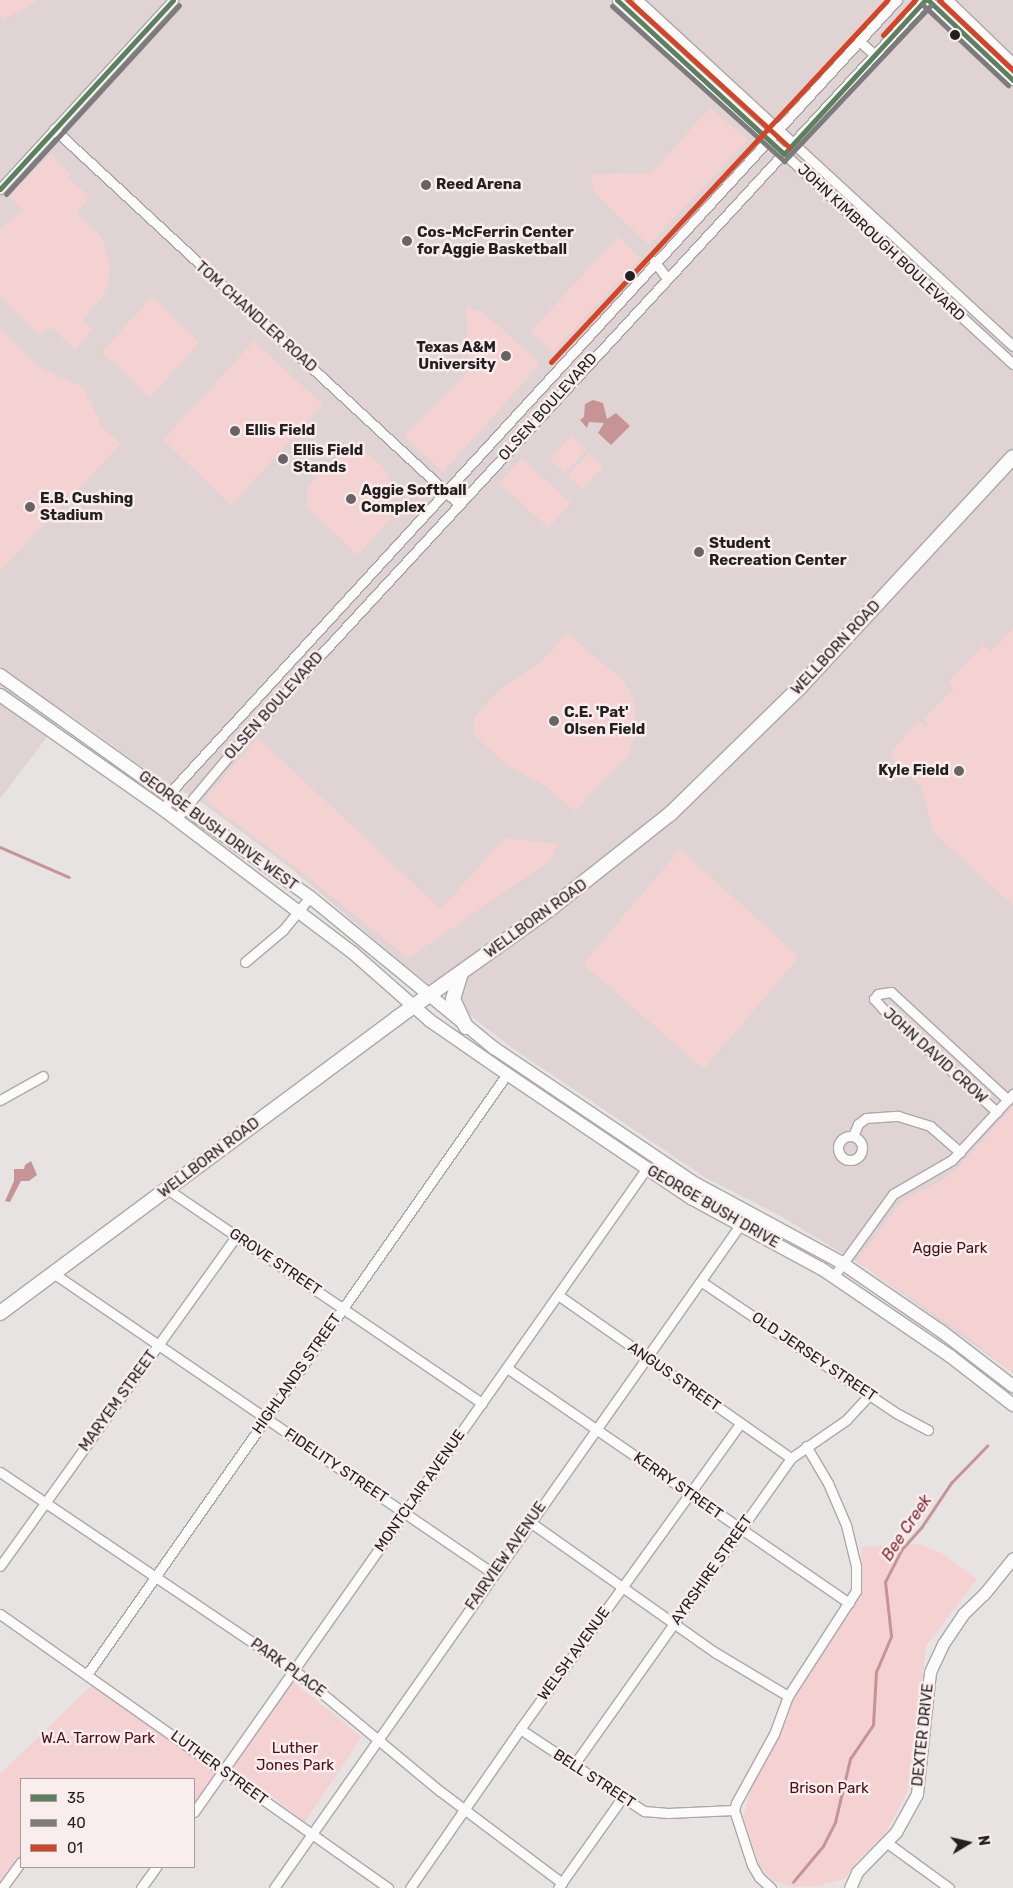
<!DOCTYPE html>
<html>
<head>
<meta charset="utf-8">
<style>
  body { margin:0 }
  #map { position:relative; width:1013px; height:1888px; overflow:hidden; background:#e8e3e3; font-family:Rubik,sans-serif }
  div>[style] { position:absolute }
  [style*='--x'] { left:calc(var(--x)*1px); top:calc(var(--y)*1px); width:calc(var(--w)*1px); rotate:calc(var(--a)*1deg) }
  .built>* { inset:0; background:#dfd3d3 }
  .green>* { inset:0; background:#f4d2d2 }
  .water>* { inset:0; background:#c79495 }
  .stream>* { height:2.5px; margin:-1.25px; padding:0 1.25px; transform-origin:1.25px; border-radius:1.25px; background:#c79495 }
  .roads { filter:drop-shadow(1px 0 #ada8a8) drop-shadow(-1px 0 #ada8a8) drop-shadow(0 1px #ada8a8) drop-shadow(0 -1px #ada8a8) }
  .minor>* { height:9px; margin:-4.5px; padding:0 4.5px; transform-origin:4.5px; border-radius:4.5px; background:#fcfbfb }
  .minor>.ring { margin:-4.5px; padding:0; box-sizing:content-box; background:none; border:9px solid #fcfbfb; border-radius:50% }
  .tertiary>* { height:11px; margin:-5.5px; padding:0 5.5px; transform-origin:5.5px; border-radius:5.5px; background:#fcfbfb }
  .secondary>* { height:12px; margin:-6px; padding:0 6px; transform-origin:6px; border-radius:6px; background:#fcfbfb }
  .primary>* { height:14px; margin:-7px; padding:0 7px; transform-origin:7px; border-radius:7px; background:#fcfbfb }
  .bus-1>* { height:5px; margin:-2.5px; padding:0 2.5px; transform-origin:2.5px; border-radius:2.5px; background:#5d8060 }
  .bus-2>* { height:5px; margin:-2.5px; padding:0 2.5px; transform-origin:2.5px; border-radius:2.5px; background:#7d7c7c }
  .bus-3>* { height:5px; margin:-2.5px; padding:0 2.5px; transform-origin:2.5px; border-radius:2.5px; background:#d64427 }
  .dots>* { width:14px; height:14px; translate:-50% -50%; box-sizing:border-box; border:2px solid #f9eded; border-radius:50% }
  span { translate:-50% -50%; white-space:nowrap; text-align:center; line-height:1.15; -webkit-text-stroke:5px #f9eded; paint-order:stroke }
  .poi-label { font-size:15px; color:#242020; font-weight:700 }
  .left { translate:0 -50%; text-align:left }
  .right { translate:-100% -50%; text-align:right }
  .street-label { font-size:15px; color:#242020 }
  .park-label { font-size:15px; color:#4f0e16 }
  .water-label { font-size:16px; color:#832c33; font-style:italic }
  .legend { position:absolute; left:20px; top:1778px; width:175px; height:90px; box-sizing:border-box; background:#f9eded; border:1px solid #a49b9b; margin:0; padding:6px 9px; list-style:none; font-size:15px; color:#242020 }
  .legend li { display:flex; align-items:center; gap:10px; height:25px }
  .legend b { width:25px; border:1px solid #a49b9b }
  .north { position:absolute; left:943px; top:1818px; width:50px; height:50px; -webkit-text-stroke:4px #f9eded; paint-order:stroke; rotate:81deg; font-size:14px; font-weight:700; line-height:20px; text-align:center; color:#242020 }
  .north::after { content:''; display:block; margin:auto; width:18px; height:22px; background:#242020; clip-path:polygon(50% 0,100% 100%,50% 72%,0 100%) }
</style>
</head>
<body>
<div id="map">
  <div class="built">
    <i style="clip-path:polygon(0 0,1013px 0,1013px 1373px,865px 1267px,777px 1214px,706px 1178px,515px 1050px,402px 963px,292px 869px,200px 801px,158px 778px,66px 712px,0 799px)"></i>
  </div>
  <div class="green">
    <i style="clip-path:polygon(0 0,38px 0,4px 20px,0 14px)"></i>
    <i style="clip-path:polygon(710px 108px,748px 140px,649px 245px,594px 192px,590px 174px,651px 173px)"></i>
    <i style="clip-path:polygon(50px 154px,71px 175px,68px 178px,90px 197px,76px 213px,101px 236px,110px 264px,108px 285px,102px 298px,82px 320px,92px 329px,75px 350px,51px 327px,41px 336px,0 297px,0 230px,22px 209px,9px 196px)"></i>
    <i style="clip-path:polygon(618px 237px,640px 258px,552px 353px,531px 331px)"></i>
    <i style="clip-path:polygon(152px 297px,199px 342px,150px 398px,102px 352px)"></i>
    <i style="clip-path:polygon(466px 307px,484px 313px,540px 364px,443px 472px,404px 436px,469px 370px)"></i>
    <i style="clip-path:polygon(0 329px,40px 368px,83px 387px,102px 427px,121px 444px,0 571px)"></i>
    <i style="clip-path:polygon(254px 341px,323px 405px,231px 505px,163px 440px)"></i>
    <i style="clip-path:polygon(571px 436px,586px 450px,565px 473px,550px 459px)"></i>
    <i style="clip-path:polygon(353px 439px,383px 467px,395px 493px,390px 519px,358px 555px,307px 507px,307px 488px)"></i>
    <i style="clip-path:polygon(589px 453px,603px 466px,582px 489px,568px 476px)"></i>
    <i style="clip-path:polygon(522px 458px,571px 503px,549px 528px,499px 483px)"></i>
    <i style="clip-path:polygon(1013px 628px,1013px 905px,934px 833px,921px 787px,889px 755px,919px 720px,926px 727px,929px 725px,924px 719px,954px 689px,949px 681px,983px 645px,991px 652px)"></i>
    <i style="clip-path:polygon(567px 633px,624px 681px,634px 701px,636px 733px,627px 757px,575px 811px,546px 786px,508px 766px,476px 737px,473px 730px,474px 719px,484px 706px,504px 686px,541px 663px)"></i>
    <i style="clip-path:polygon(258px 738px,441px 909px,505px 838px,558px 844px,549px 862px,408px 958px,291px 864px,204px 800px)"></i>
    <i style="clip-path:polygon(680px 849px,799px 957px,704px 1069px,583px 964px)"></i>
    <i style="clip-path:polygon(1013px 1106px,1013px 1373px,972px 1340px,857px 1261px,895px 1210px,905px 1199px,939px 1182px,959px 1166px)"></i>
    <i style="clip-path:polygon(918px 1544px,942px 1553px,977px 1579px,926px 1646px,910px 1786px,885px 1834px,857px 1861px,845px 1879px,818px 1886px,793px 1887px,774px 1881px,760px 1867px,743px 1817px,753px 1783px,788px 1717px,792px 1701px,861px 1595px,862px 1547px)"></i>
    <i style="clip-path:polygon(292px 1681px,362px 1737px,305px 1822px,233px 1767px)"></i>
    <i style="clip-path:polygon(92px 1685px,223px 1771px,194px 1812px,194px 1779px,21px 1779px,21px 1865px,0 1888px,0 1774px)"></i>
  </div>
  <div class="water">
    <i style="clip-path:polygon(593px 400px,603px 403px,607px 419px,616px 413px,630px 426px,611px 445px,598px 433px,604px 423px,589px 422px,587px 428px,580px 420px,584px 417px,585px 404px)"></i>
    <i style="clip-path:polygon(31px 1161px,37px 1175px,29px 1181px,21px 1181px,10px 1202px,5px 1201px,14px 1181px,14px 1169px,24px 1169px,25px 1165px)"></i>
  </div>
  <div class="stream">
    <i style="--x:0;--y:847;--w:75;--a:23.5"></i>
    <i style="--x:793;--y:1882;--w:47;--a:-50.2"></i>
    <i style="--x:823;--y:1846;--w:27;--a:-63"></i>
    <i style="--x:835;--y:1822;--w:65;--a:-76.6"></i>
    <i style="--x:850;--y:1759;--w:41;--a:-55.9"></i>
    <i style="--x:873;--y:1725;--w:53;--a:-86.8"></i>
    <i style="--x:876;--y:1672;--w:39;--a:-67"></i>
    <i style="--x:891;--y:1636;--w:54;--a:-96.3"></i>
    <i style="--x:885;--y:1582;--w:36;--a:-63"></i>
    <i style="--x:901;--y:1550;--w:30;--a:-48"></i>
    <i style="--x:921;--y:1528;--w:54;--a:-56.3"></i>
    <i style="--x:951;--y:1483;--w:52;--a:-45.8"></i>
  </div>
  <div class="roads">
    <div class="minor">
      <i style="--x:617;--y:0;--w:538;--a:42.59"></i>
      <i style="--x:638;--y:0;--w:510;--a:42.7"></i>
      <i style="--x:928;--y:0;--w:117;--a:43.3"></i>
      <i style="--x:948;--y:0;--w:91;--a:44.1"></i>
      <i style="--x:859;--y:41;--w:21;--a:41"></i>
      <i style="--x:54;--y:129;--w:552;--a:42.8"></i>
      <i style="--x:0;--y:189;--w:256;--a:-47.5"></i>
      <i style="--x:851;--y:217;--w:9;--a:-27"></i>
      <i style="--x:859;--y:213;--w:23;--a:40"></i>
      <i style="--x:877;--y:228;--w:12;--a:14"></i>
      <i style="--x:654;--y:261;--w:21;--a:53"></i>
      <i style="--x:164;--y:810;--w:25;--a:-64"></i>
      <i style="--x:175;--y:787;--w:1068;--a:-47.47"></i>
      <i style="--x:176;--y:819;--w:104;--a:-50.1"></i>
      <i style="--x:243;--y:739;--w:1006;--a:-47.3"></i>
      <i style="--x:245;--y:962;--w:50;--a:-40.1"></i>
      <i style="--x:283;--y:930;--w:43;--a:-50.7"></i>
      <i style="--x:0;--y:1100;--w:49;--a:-29.2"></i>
      <i style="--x:997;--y:1112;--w:152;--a:-137.9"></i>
      <i style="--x:884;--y:1010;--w:15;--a:-132"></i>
      <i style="--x:874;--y:999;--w:6;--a:-51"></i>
      <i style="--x:878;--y:994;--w:13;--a:-9"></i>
      <i style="--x:891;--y:992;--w:159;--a:42.7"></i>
      <i style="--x:853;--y:1136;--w:13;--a:-67"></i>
      <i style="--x:858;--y:1124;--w:10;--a:-37"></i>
      <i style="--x:866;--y:1118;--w:32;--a:-4"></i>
      <i style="--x:898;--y:1116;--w:34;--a:17"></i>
      <i style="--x:930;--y:1126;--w:40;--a:41"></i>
      <i class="ring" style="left:838px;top:1136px;width:15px;height:15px"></i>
      <i style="--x:167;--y:1189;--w:381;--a:34.2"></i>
      <i style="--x:53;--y:1273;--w:534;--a:34.32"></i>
      <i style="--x:833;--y:1277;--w:102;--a:-54.1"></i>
      <i style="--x:893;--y:1194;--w:68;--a:-30"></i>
      <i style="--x:952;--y:1160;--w:90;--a:-47.3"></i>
      <i style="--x:702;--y:1282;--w:236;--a:34"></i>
      <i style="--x:898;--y:1414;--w:34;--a:28"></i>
      <i style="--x:558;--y:1295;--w:284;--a:35"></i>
      <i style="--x:507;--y:1368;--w:415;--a:34.5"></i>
      <i style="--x:0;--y:1472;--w:354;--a:34"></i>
      <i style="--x:294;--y:1670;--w:190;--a:39.7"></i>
      <i style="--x:440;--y:1791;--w:153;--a:37"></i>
      <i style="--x:530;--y:1522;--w:228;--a:35.2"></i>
      <i style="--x:716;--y:1653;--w:84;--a:30.8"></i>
      <i style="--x:0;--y:1566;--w:406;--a:-54.4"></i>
      <i style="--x:0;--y:1614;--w:475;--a:35.2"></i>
      <i style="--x:88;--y:1673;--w:731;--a:-55.03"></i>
      <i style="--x:520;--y:1729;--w:149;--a:33.5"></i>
      <i style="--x:644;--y:1811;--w:24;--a:5"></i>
      <i style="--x:668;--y:1813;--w:66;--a:-2.6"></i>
      <i style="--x:573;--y:1766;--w:377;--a:-54.7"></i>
      <i style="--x:791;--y:1458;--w:67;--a:-34.6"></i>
      <i style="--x:846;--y:1420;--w:35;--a:-47"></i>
      <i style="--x:194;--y:1812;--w:786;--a:-54.89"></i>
      <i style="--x:886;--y:1842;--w:78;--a:36.1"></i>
      <i style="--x:2;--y:1888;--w:32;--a:-54"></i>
      <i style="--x:141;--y:1888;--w:26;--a:-54"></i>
      <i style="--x:274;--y:1888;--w:810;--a:-54.9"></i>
      <i style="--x:410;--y:1888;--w:193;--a:-55.3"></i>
      <i style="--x:520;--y:1729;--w:377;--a:-54.2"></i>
      <i style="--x:558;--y:1888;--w:110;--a:-54.6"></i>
      <i style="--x:771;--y:1888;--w:16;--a:-137"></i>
      <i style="--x:759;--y:1877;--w:14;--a:-120"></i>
      <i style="--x:752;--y:1865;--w:58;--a:-108.1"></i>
      <i style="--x:734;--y:1810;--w:7;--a:-74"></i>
      <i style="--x:736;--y:1803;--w:79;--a:-61.2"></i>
      <i style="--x:774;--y:1734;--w:40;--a:-69.8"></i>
      <i style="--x:788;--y:1696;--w:125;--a:-57.1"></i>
      <i style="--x:856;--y:1591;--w:25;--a:-90"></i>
      <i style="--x:856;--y:1566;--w:42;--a:-103.7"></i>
      <i style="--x:846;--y:1525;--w:46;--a:-113.2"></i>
      <i style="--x:828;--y:1483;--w:43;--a:-120.7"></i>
    </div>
    <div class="tertiary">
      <i style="--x:850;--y:1888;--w:17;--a:-66"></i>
      <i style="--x:857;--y:1872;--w:56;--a:-45.7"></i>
      <i style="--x:896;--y:1832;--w:43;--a:-61.1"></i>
      <i style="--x:917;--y:1794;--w:123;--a:-83.9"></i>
      <i style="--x:930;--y:1672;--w:31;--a:-65"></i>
      <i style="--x:943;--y:1644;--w:36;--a:-56"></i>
      <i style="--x:963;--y:1614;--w:29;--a:-44"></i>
      <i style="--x:984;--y:1594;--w:46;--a:-51.1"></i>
    </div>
    <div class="secondary">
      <i style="--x:0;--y:675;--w:381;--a:35.6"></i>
      <i style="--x:310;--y:897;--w:238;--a:39.4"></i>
      <i style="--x:494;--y:1048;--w:244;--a:34"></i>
      <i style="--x:696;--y:1184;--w:166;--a:28.4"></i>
      <i style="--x:842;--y:1263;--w:120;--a:34.5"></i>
      <i style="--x:941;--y:1331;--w:91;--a:37.4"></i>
      <i style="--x:0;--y:695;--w:200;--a:35"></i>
      <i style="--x:164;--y:810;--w:236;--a:37.1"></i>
      <i style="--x:352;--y:952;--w:103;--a:41.4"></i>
      <i style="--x:429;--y:1020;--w:95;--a:34.7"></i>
      <i style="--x:507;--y:1074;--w:222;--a:34"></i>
      <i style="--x:691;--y:1198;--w:149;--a:28.5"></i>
      <i style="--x:822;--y:1269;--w:155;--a:34.2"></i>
      <i style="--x:950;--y:1356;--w:80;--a:37.9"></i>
    </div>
    <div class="primary">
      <i style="--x:461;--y:973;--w:27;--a:107"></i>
      <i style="--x:453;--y:999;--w:31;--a:65"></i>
      <i style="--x:0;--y:1313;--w:495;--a:-36.6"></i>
      <i style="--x:397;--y:1018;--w:188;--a:-35.5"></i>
      <i style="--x:550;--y:909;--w:153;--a:-38.4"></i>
      <i style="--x:670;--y:814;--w:182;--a:-44.3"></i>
      <i style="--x:800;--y:687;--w:313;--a:-47.2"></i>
    </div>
  </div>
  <div class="bus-1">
    <i style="--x:617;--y:0;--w:227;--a:42.7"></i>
    <i style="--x:784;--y:154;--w:209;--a:-47.5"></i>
    <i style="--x:928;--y:0;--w:117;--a:43.3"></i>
    <i style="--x:0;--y:189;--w:256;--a:-47.5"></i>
  </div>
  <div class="bus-2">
    <i style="--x:923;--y:5;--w:117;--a:43.3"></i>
    <i style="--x:612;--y:6;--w:232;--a:42"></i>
    <i style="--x:784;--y:161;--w:214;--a:-46.7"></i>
    <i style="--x:6;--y:194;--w:256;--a:-47.5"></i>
  </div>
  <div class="bus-3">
    <i style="--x:628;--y:0;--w:218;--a:42.4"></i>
    <i style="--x:939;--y:0;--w:102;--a:43.4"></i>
    <i style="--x:883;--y:35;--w:47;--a:-47.6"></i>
    <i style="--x:551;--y:362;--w:494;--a:-47.1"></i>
  </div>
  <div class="dots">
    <i style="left:955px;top:35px;background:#242020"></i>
    <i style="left:426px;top:185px;background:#696464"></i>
    <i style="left:407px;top:241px;background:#696464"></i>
    <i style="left:630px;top:276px;background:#242020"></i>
    <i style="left:506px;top:356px;background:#696464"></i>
    <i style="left:235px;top:431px;background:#696464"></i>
    <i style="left:283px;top:459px;background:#696464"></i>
    <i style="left:351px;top:499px;background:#696464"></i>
    <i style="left:30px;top:507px;background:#696464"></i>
    <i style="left:699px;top:552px;background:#696464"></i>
    <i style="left:554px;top:721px;background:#696464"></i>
    <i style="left:959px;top:771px;background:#696464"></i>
  </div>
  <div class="poi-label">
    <span class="left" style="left:436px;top:185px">Reed Arena</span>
    <span class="left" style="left:417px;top:241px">Cos-McFerrin Center<br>for Aggie Basketball</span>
    <span class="right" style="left:496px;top:356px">Texas A&amp;M<br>University</span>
    <span class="left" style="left:245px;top:431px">Ellis Field</span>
    <span class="left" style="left:293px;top:459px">Ellis Field<br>Stands</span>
    <span class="left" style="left:361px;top:499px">Aggie Softball<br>Complex</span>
    <span class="left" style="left:40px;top:507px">E.B. Cushing<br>Stadium</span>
    <span class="left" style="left:709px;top:552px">Student<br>Recreation Center</span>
    <span class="left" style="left:564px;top:721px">C.E. 'Pat'<br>Olsen Field</span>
    <span class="right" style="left:949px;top:771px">Kyle Field</span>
  </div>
  <div class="street-label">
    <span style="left:881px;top:243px;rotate:43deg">JOHN KIMBROUGH BOULEVARD</span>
    <span style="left:256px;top:317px;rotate:42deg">TOM CHANDLER ROAD</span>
    <span style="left:548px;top:407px;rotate:-48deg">OLSEN BOULEVARD</span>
    <span style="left:836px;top:648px;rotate:-47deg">WELLBORN ROAD</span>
    <span style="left:274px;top:706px;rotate:-48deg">OLSEN BOULEVARD</span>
    <span style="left:218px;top:831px;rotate:36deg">GEORGE BUSH DRIVE WEST</span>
    <span style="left:536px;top:919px;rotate:-36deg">WELLBORN ROAD</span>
    <span style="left:935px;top:1056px;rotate:42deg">JOHN DAVID CROW</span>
    <span style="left:209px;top:1158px;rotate:-37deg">WELLBORN ROAD</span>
    <span style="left:713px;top:1207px;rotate:30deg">GEORGE BUSH DRIVE</span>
    <span style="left:275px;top:1262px;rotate:34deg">GROVE STREET</span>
    <span style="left:814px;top:1357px;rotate:34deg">OLD JERSEY STREET</span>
    <span style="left:297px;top:1374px;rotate:-55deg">HIGHLANDS STREET</span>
    <span style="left:674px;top:1377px;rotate:35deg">ANGUS STREET</span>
    <span style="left:118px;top:1401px;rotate:-54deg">MARYEM STREET</span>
    <span style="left:336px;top:1466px;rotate:34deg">FIDELITY STREET</span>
    <span style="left:678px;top:1486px;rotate:35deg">KERRY STREET</span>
    <span style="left:420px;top:1491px;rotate:-55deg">MONTCLAIR AVENUE</span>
    <span style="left:506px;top:1556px;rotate:-55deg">FAIRVIEW AVENUE</span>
    <span style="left:712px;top:1570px;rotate:-55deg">AYRSHIRE STREET</span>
    <span style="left:574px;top:1654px;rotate:-54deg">WELSH AVENUE</span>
    <span style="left:288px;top:1668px;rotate:36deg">PARK PLACE</span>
    <span style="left:923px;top:1735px;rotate:-84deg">DEXTER DRIVE</span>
    <span style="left:219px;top:1768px;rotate:36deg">LUTHER STREET</span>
    <span style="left:594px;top:1779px;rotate:33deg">BELL STREET</span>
  </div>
  <div class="park-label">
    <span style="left:950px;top:1249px">Aggie Park</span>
    <span style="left:98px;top:1739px">W.A. Tarrow Park</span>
    <span style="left:295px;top:1757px">Luther<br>Jones Park</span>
    <span style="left:829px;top:1789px">Brison Park</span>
  </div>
  <div class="water-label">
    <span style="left:907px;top:1528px;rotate:-56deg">Bee Creek</span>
  </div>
  <ul class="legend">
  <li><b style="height:6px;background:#5d8060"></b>35</li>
  <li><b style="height:6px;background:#7d7c7c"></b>40</li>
  <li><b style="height:6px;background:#d64427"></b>01</li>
  </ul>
  <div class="north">N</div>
</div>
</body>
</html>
